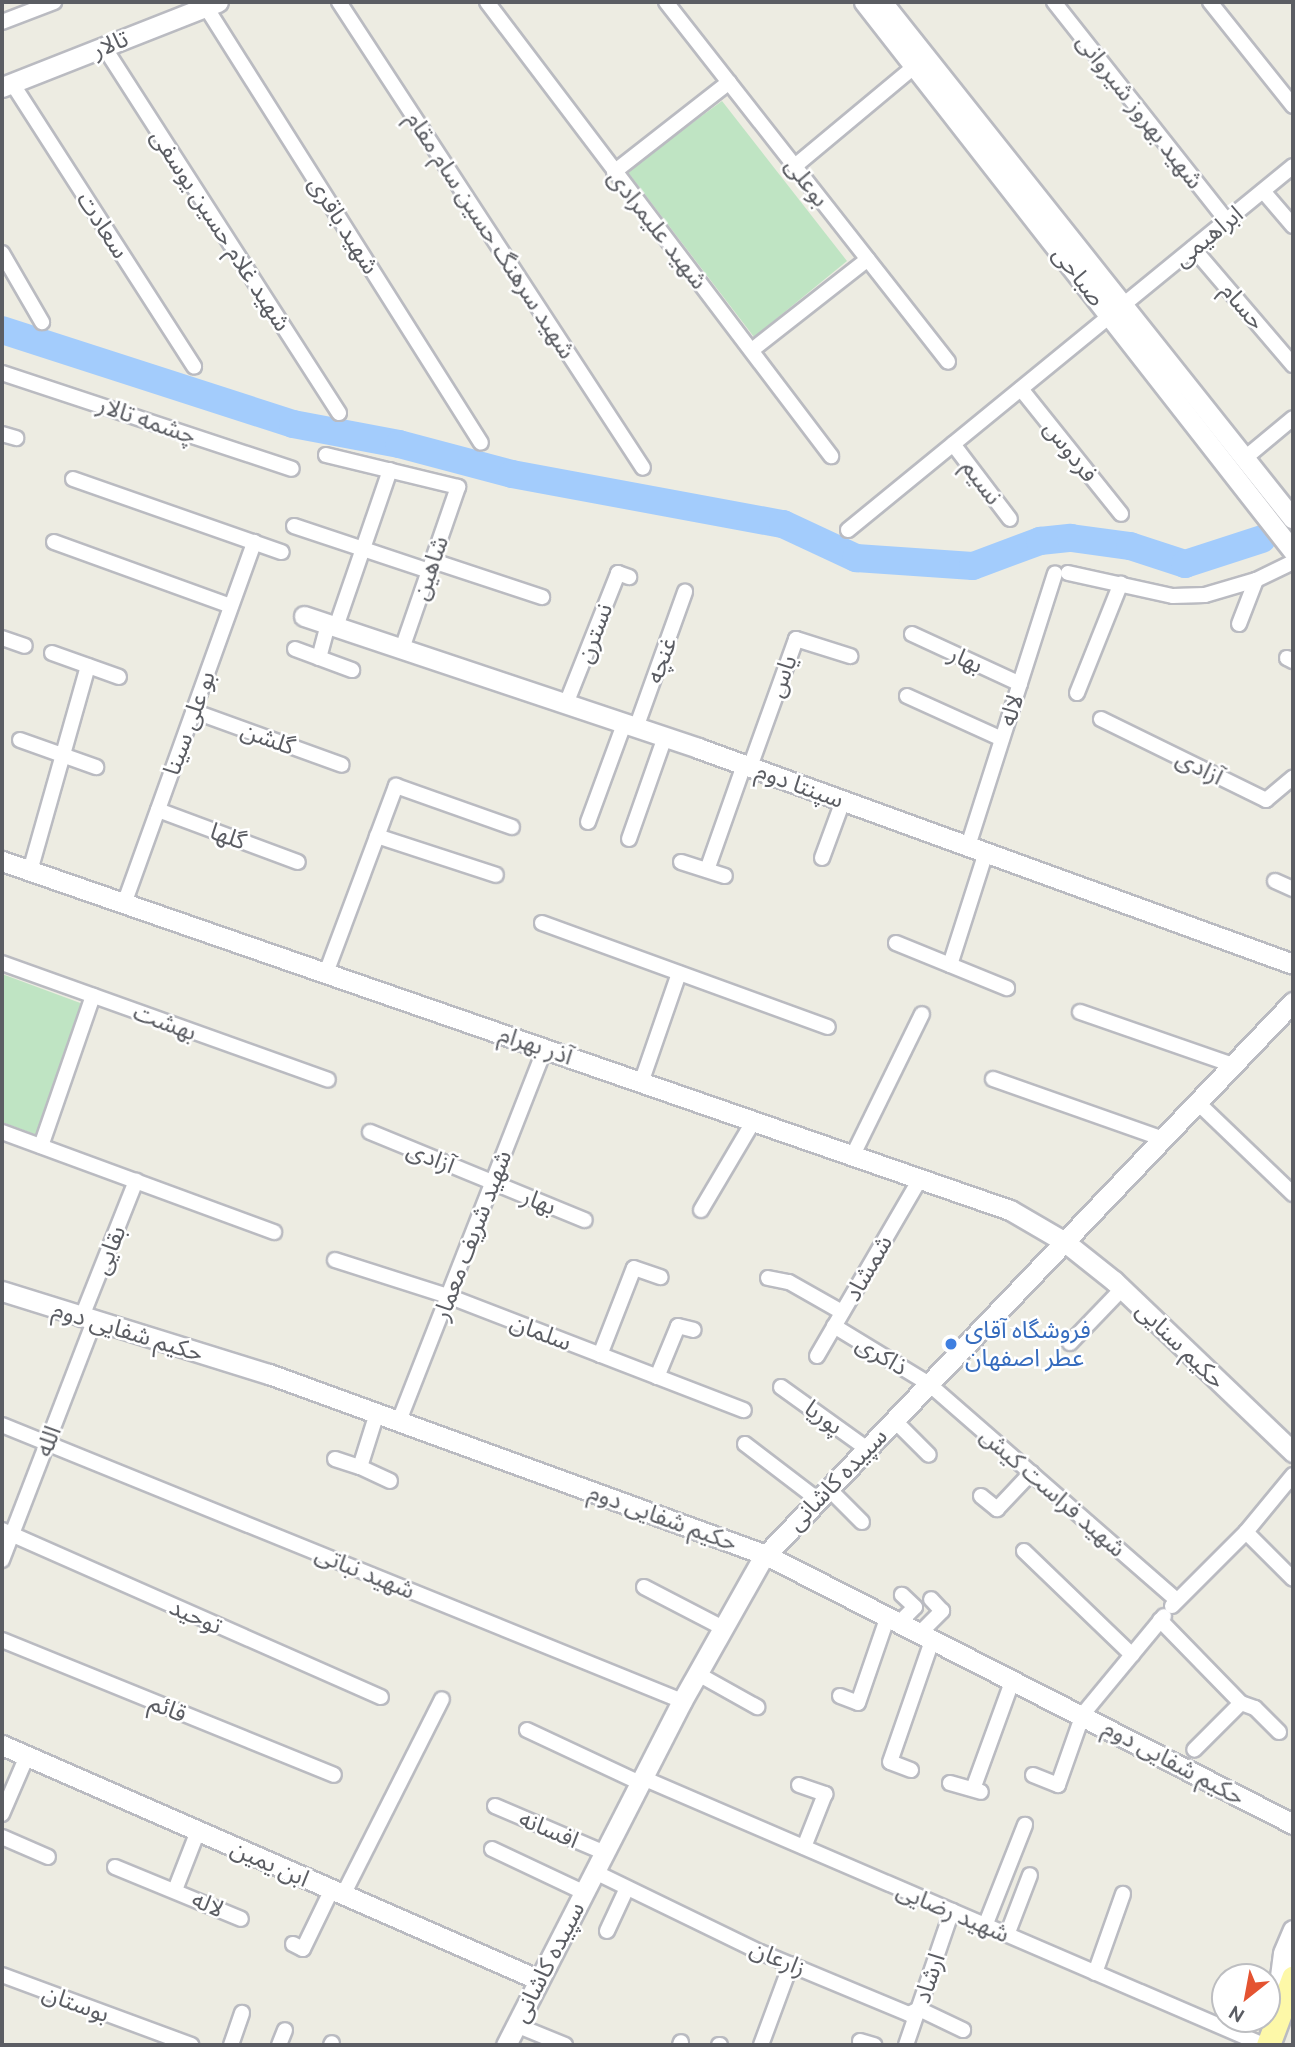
<!DOCTYPE html>
<html>
<head>
<meta charset="utf-8">
<style>
  body { margin:0 }
  #map { position:relative; width:1295px; height:2047px; overflow:hidden; background:#edece2; font-family:Ubuntu,"Noto Sans Arabic",sans-serif }
  div>[style] { position:absolute }
  [style*='--x'] { left:calc(var(--x)*1px); top:calc(var(--y)*1px); width:calc(var(--w)*1px); rotate:calc(var(--a)*1deg) }
  .green>* { inset:0; background:#bfe4c3 }
  .river>* { height:28px; margin:-14px; padding:0 14px; transform-origin:14px; border-radius:14px; background:#a3ccfc }
  .roads { filter:drop-shadow(2px 0 #babbc1) drop-shadow(-2px 0 #babbc1) drop-shadow(0 2px #babbc1) drop-shadow(0 -2px #babbc1) }
  .street>* { height:14px; margin:-7px; padding:0 7px; transform-origin:7px; border-radius:7px; background:#fff }
  .secondary>* { height:19px; margin:-9.5px; padding:0 9.5px; transform-origin:9.5px; border-radius:9.5px; background:#fff }
  .primary>* { height:23px; margin:-11.5px; padding:0 11.5px; transform-origin:11.5px; border-radius:11.5px; background:#fdf8a8 }
  .dots>* { width:19px; height:19px; translate:-50% -50%; box-sizing:border-box; border:4px solid #fff; border-radius:50% }
  span { translate:-50% -50%; white-space:nowrap; text-align:center; line-height:1.15; -webkit-text-stroke:5px #fff; paint-order:stroke }
  .street-label { font-size:24px; color:#5b5d63 }
  .shop-label { font-size:24px; color:#366cbe }
  .left { translate:0 -50%; text-align:left }
  .frame { position:absolute; inset:0; border:4px solid #5b5d63; pointer-events:none }
  .north { position:absolute; left:1211px; top:1963px; width:70px; height:70px; box-sizing:border-box; background:#fff; border:2px solid #bdbec1; border-radius:50%; rotate:211deg; font-size:19px; font-weight:700; line-height:28px; text-align:center; color:#5b5d63 }
  .north::after { content:''; display:block; margin:auto; width:24px; height:32px; background:#e45331; clip-path:polygon(50% 0,100% 100%,50% 72%,0 100%) }
</style>
</head>
<body>
<div id="map">
  <div class="green">
    <i style="clip-path:polygon(722px 101px,847px 261px,754px 337px,627px 171px)"></i>
    <i style="clip-path:polygon(2px 974px,83px 1004px,37px 1135px,2px 1122px)"></i>
  </div>
  <div class="river">
    <i style="--x:2;--y:330;--w:306;--a:17.9"></i>
    <i style="--x:293;--y:424;--w:108;--a:10.7"></i>
    <i style="--x:399;--y:444;--w:117;--a:14.9"></i>
    <i style="--x:512;--y:474;--w:276;--a:10.5"></i>
    <i style="--x:783;--y:524;--w:81;--a:25"></i>
    <i style="--x:856;--y:558;--w:117;--a:3.9"></i>
    <i style="--x:973;--y:566;--w:72;--a:-20.5"></i>
    <i style="--x:1040;--y:541;--w:31;--a:-6"></i>
    <i style="--x:1071;--y:538;--w:60;--a:7.7"></i>
    <i style="--x:1130;--y:546;--w:58;--a:18.1"></i>
    <i style="--x:1185;--y:564;--w:81;--a:-18"></i>
  </div>
  <div class="roads">
    <div class="street">
      <i style="--x:339;--y:2;--w:556;--a:56.88"></i>
      <i style="--x:487;--y:2;--w:570;--a:52.85"></i>
      <i style="--x:666;--y:2;--w:457;--a:51.9"></i>
      <i style="--x:1054;--y:2;--w:279;--a:51.7"></i>
      <i style="--x:1210;--y:2;--w:133;--a:51.4"></i>
      <i style="--x:206;--y:7;--w:515;--a:57.76"></i>
      <i style="--x:2;--y:22;--w:56;--a:-21"></i>
      <i style="--x:104;--y:47;--w:435;--a:57.3"></i>
      <i style="--x:12;--y:83;--w:337;--a:57.3"></i>
      <i style="--x:795;--y:166;--w:156;--a:-39.8"></i>
      <i style="--x:614;--y:172;--w:146;--a:-38"></i>
      <i style="--x:1263;--y:191;--w:46;--a:49.4"></i>
      <i style="--x:1193;--y:248;--w:154;--a:49.5"></i>
      <i style="--x:2;--y:253;--w:80;--a:59.9"></i>
      <i style="--x:752;--y:350;--w:147;--a:-38.1"></i>
      <i style="--x:2;--y:373;--w:305;--a:18.3"></i>
      <i style="--x:1021;--y:389;--w:160;--a:51.3"></i>
      <i style="--x:2;--y:434;--w:15;--a:16"></i>
      <i style="--x:953;--y:444;--w:94;--a:52.8"></i>
      <i style="--x:326;--y:455;--w:136;--a:13.6"></i>
      <i style="--x:458;--y:487;--w:171;--a:109.1"></i>
      <i style="--x:1245;--y:458;--w:62;--a:-39.8"></i>
      <i style="--x:73;--y:479;--w:221;--a:19.3"></i>
      <i style="--x:294;--y:526;--w:142;--a:18.4"></i>
      <i style="--x:848;--y:530;--w:575;--a:-39.28"></i>
      <i style="--x:54;--y:542;--w:188;--a:19.9"></i>
      <i style="--x:433;--y:561;--w:115;--a:18.3"></i>
      <i style="--x:1068;--y:573;--w:107;--a:12.4"></i>
      <i style="--x:1173;--y:596;--w:32;--a:-2"></i>
      <i style="--x:1205;--y:595;--w:53;--a:-16.4"></i>
      <i style="--x:1256;--y:580;--w:41;--a:-25.9"></i>
      <i style="--x:1239;--y:624;--w:47;--a:-68.9"></i>
      <i style="--x:336;--y:627;--w:166;--a:-71"></i>
      <i style="--x:912;--y:634;--w:119;--a:24.8"></i>
      <i style="--x:2;--y:638;--w:24;--a:19"></i>
      <i style="--x:295;--y:649;--w:61;--a:20.2"></i>
      <i style="--x:52;--y:653;--w:71;--a:19.7"></i>
      <i style="--x:319;--y:658;--w:34;--a:-75"></i>
      <i style="--x:1287;--y:658;--w:7;--a:27"></i>
      <i style="--x:1077;--y:693;--w:118;--a:-68.2"></i>
      <i style="--x:907;--y:696;--w:104;--a:24.4"></i>
      <i style="--x:566;--y:704;--w:141;--a:-68.3"></i>
      <i style="--x:618;--y:573;--w:12;--a:20"></i>
      <i style="--x:193;--y:711;--w:158;--a:19.9"></i>
      <i style="--x:1101;--y:719;--w:184;--a:26.1"></i>
      <i style="--x:1266;--y:800;--w:35;--a:-40"></i>
      <i style="--x:636;--y:728;--w:145;--a:-70.2"></i>
      <i style="--x:20;--y:740;--w:81;--a:19.6"></i>
      <i style="--x:750;--y:767;--w:136;--a:-70.2"></i>
      <i style="--x:796;--y:639;--w:57;--a:17.5"></i>
      <i style="--x:158;--y:810;--w:149;--a:20.4"></i>
      <i style="--x:588;--y:822;--w:104;--a:-69.8"></i>
      <i style="--x:377;--y:836;--w:125;--a:18.1"></i>
      <i style="--x:629;--y:839;--w:108;--a:-70.6"></i>
      <i style="--x:968;--y:846;--w:286;--a:-72.3"></i>
      <i style="--x:822;--y:858;--w:61;--a:-69.8"></i>
      <i style="--x:681;--y:862;--w:46;--a:17.7"></i>
      <i style="--x:707;--y:870;--w:111;--a:-70.6"></i>
      <i style="--x:30;--y:871;--w:213;--a:-74.2"></i>
      <i style="--x:1275;--y:881;--w:20;--a:24"></i>
      <i style="--x:124;--y:904;--w:385;--a:-70.2"></i>
      <i style="--x:542;--y:923;--w:304;--a:20"></i>
      <i style="--x:896;--y:943;--w:120;--a:22.1"></i>
      <i style="--x:2;--y:963;--w:346;--a:19.7"></i>
      <i style="--x:950;--y:965;--w:119;--a:-72.3"></i>
      <i style="--x:326;--y:973;--w:200;--a:-69.5"></i>
      <i style="--x:396;--y:786;--w:123;--a:19.5"></i>
      <i style="--x:1080;--y:1012;--w:162;--a:19.1"></i>
      <i style="--x:993;--y:1079;--w:180;--a:19.4"></i>
      <i style="--x:641;--y:1083;--w:116;--a:-70.9"></i>
      <i style="--x:1197;--y:1102;--w:133;--a:43.8"></i>
      <i style="--x:2;--y:1132;--w:290;--a:20.2"></i>
      <i style="--x:370;--y:1132;--w:232;--a:22.3"></i>
      <i style="--x:41;--y:1146;--w:159;--a:-70.9"></i>
      <i style="--x:852;--y:1157;--w:159;--a:-63.9"></i>
      <i style="--x:701;--y:1210;--w:102;--a:-59.4"></i>
      <i style="--x:335;--y:1260;--w:119;--a:17.7"></i>
      <i style="--x:448;--y:1296;--w:317;--a:21.1"></i>
      <i style="--x:768;--y:1278;--w:21;--a:11"></i>
      <i style="--x:789;--y:1282;--w:61;--a:29.5"></i>
      <i style="--x:81;--y:1319;--w:149;--a:-68.3"></i>
      <i style="--x:834;--y:1326;--w:111;--a:31.4"></i>
      <i style="--x:929;--y:1384;--w:329;--a:41.1"></i>
      <i style="--x:1070;--y:1343;--w:75;--a:-46.1"></i>
      <i style="--x:600;--y:1355;--w:93;--a:-68.7"></i>
      <i style="--x:634;--y:1268;--w:28;--a:19"></i>
      <i style="--x:817;--y:1356;--w:203;--a:-59.8"></i>
      <i style="--x:657;--y:1377;--w:55;--a:-67.6"></i>
      <i style="--x:678;--y:1326;--w:16;--a:14"></i>
      <i style="--x:781;--y:1387;--w:105;--a:35.7"></i>
      <i style="--x:894;--y:1420;--w:49;--a:45"></i>
      <i style="--x:399;--y:1421;--w:400;--a:-68.6"></i>
      <i style="--x:2;--y:1425;--w:734;--a:22.09"></i>
      <i style="--x:745;--y:1444;--w:91;--a:37.4"></i>
      <i style="--x:335;--y:1459;--w:26;--a:18"></i>
      <i style="--x:360;--y:1467;--w:57;--a:-72.5"></i>
      <i style="--x:360;--y:1467;--w:33;--a:25"></i>
      <i style="--x:828;--y:1488;--w:48;--a:45"></i>
      <i style="--x:981;--y:1496;--w:21;--a:39"></i>
      <i style="--x:997;--y:1509;--w:50;--a:-46.6"></i>
      <i style="--x:2;--y:1530;--w:414;--a:23.8"></i>
      <i style="--x:1246;--y:1532;--w:66;--a:45"></i>
      <i style="--x:1024;--y:1551;--w:150;--a:43.9"></i>
      <i style="--x:2;--y:1560;--w:256;--a:-68.9"></i>
      <i style="--x:644;--y:1587;--w:89;--a:27.4"></i>
      <i style="--x:1172;--y:1606;--w:105;--a:-45"></i>
      <i style="--x:1246;--y:1532;--w:74;--a:-50.5"></i>
      <i style="--x:1160;--y:1620;--w:116;--a:45.7"></i>
      <i style="--x:1241;--y:1703;--w:66;--a:135"></i>
      <i style="--x:900;--y:1622;--w:21;--a:-45"></i>
      <i style="--x:915;--y:1607;--w:18;--a:-137"></i>
      <i style="--x:921;--y:1632;--w:30;--a:-45"></i>
      <i style="--x:942;--y:1611;--w:16;--a:-133"></i>
      <i style="--x:2;--y:1640;--w:358;--a:22.1"></i>
      <i style="--x:698;--y:1674;--w:68;--a:29.2"></i>
      <i style="--x:840;--y:1696;--w:19;--a:21"></i>
      <i style="--x:858;--y:1703;--w:92;--a:-71"></i>
      <i style="--x:1241;--y:1703;--w:15;--a:20"></i>
      <i style="--x:1255;--y:1708;--w:34;--a:45"></i>
      <i style="--x:527;--y:1730;--w:125;--a:25.1"></i>
      <i style="--x:911;--y:1770;--w:22;--a:-159"></i>
      <i style="--x:890;--y:1762;--w:131;--a:-70.9"></i>
      <i style="--x:1033;--y:1775;--w:27;--a:22"></i>
      <i style="--x:1058;--y:1785;--w:75;--a:-70.6"></i>
      <i style="--x:1083;--y:1714;--w:127;--a:-50.4"></i>
      <i style="--x:643;--y:1778;--w:676;--a:23.27"></i>
      <i style="--x:950;--y:1783;--w:32;--a:16"></i>
      <i style="--x:799;--y:1785;--w:28;--a:19"></i>
      <i style="--x:825;--y:1794;--w:57;--a:111.6"></i>
      <i style="--x:973;--y:1789;--w:117;--a:-70"></i>
      <i style="--x:495;--y:1806;--w:117;--a:23.1"></i>
      <i style="--x:2;--y:1814;--w:63;--a:-66.7"></i>
      <i style="--x:2;--y:1837;--w:50;--a:23.5"></i>
      <i style="--x:492;--y:1849;--w:101;--a:25.3"></i>
      <i style="--x:115;--y:1867;--w:136;--a:22.4"></i>
      <i style="--x:595;--y:1872;--w:183;--a:25.9"></i>
      <i style="--x:760;--y:1952;--w:161;--a:22.6"></i>
      <i style="--x:909;--y:2014;--w:11;--a:-27"></i>
      <i style="--x:919;--y:2009;--w:49;--a:25.5"></i>
      <i style="--x:175;--y:1890;--w:63;--a:-68.7"></i>
      <i style="--x:344;--y:1893;--w:217;--a:-63.2"></i>
      <i style="--x:985;--y:1926;--w:109;--a:-68.4"></i>
      <i style="--x:607;--y:1931;--w:47;--a:-65.1"></i>
      <i style="--x:1007;--y:1935;--w:64;--a:-69"></i>
      <i style="--x:293;--y:1944;--w:11;--a:27"></i>
      <i style="--x:303;--y:1949;--w:67;--a:-64.2"></i>
      <i style="--x:1095;--y:1973;--w:84;--a:-70.5"></i>
      <i style="--x:2;--y:1975;--w:202;--a:20.3"></i>
      <i style="--x:516;--y:2025;--w:53;--a:22.2"></i>
      <i style="--x:860;--y:2041;--w:15;--a:16"></i>
      <i style="--x:231;--y:2045;--w:34;--a:-71"></i>
      <i style="--x:279;--y:2045;--w:16;--a:-68"></i>
      <i style="--x:331;--y:2045;--w:2;--a:-63"></i>
      <i style="--x:680;--y:2045;--w:3;--a:-72"></i>
      <i style="--x:719;--y:2045;--w:1;--a:0"></i>
      <i style="--x:761;--y:2045;--w:86;--a:-69.7"></i>
      <i style="--x:906;--y:2045;--w:142;--a:-71.1"></i>
    </div>
    <div class="secondary">
      <i style="--x:864;--y:2;--w:697;--a:52"></i>
      <i style="--x:882;--y:2;--w:660;--a:51.52"></i>
      <i style="--x:2;--y:87;--w:232;--a:-21.5"></i>
      <i style="--x:304;--y:616;--w:416;--a:18.5"></i>
      <i style="--x:698;--y:748;--w:633;--a:19.95"></i>
      <i style="--x:2;--y:861;--w:1067;--a:19.1"></i>
      <i style="--x:1010;--y:1210;--w:64;--a:30.2"></i>
      <i style="--x:1065;--y:1242;--w:63;--a:38.5"></i>
      <i style="--x:1114;--y:1281;--w:248;--a:43.7"></i>
      <i style="--x:2;--y:1291;--w:280;--a:17.3"></i>
      <i style="--x:269;--y:1374;--w:529;--a:20.01"></i>
      <i style="--x:766;--y:1555;--w:592;--a:27.04"></i>
      <i style="--x:2;--y:1745;--w:586;--a:23.63"></i>
      <i style="--x:1276;--y:2007;--w:54;--a:-82.6"></i>
      <i style="--x:1283;--y:1953;--w:25;--a:-67"></i>
      <i style="--x:506;--y:2045;--w:386;--a:-62.9"></i>
      <i style="--x:682;--y:1701;--w:163;--a:-60.6"></i>
      <i style="--x:762;--y:1559;--w:770;--a:-46.37"></i>
    </div>
    <div class="primary">
      <i style="--x:1268;--y:2045;--w:72;--a:-69.5"></i>
    </div>
  </div>
  <div class="dots">
    <i style="left:951px;top:1344px;background:#3f7fe0"></i>
  </div>
  <div class="street-label">
    <span style="left:110px;top:44px;rotate:-23deg">تالار</span>
    <span style="left:1140px;top:111px;rotate:52deg">شهید بهروز شیروانی</span>
    <span style="left:807px;top:182px;rotate:52deg">بوعلی</span>
    <span style="left:103px;top:225px;rotate:57deg">سعادت</span>
    <span style="left:344px;top:225px;rotate:58deg">شهید باقری</span>
    <span style="left:658px;top:229px;rotate:52deg">شهید علیمرادی</span>
    <span style="left:221px;top:230px;rotate:57deg">شهید غلام حسین یوسفی</span>
    <span style="left:491px;top:235px;rotate:57deg">شهید سرهنگ حسین سام مقام</span>
    <span style="left:1208px;top:236px;rotate:-39deg">ابراهیمی</span>
    <span style="left:1079px;top:276px;rotate:52deg">صباحی</span>
    <span style="left:1243px;top:306px;rotate:49deg">حسام</span>
    <span style="left:147px;top:420px;rotate:19deg">چشمه تالار</span>
    <span style="left:1071px;top:451px;rotate:52deg">فردوس</span>
    <span style="left:982px;top:482px;rotate:53deg">نسیم</span>
    <span style="left:430px;top:568px;rotate:-71deg">شاهین</span>
    <span style="left:594px;top:633px;rotate:-69deg">نسترن</span>
    <span style="left:966px;top:659px;rotate:25deg">بهار</span>
    <span style="left:661px;top:660px;rotate:-70deg">غنچه</span>
    <span style="left:782px;top:676px;rotate:-70deg">یاس</span>
    <span style="left:1011px;top:710px;rotate:-72deg">لاله</span>
    <span style="left:189px;top:723px;rotate:-70deg">بو علی سینا</span>
    <span style="left:268px;top:738px;rotate:20deg">گلشن</span>
    <span style="left:1200px;top:767px;rotate:27deg">آزادی</span>
    <span style="left:800px;top:785px;rotate:20deg">سپنتا دوم</span>
    <span style="left:228px;top:836px;rotate:20deg">گلها</span>
    <span style="left:165px;top:1022px;rotate:20deg">بهشت</span>
    <span style="left:536px;top:1045px;rotate:19deg">آذر بهرام</span>
    <span style="left:431px;top:1157px;rotate:22deg">آزادی</span>
    <span style="left:539px;top:1201px;rotate:22deg">بهار</span>
    <span style="left:472px;top:1235px;rotate:-69deg">شهید شریف معمار</span>
    <span style="left:109px;top:1250px;rotate:-68deg">بقایی</span>
    <span style="left:868px;top:1268px;rotate:-60deg">شمشاد</span>
    <span style="left:128px;top:1331px;rotate:17deg">حکیم شفایی دوم</span>
    <span style="left:541px;top:1332px;rotate:21deg">سلمان</span>
    <span style="left:1181px;top:1345px;rotate:44deg">حکیم سنایی</span>
    <span style="left:882px;top:1355px;rotate:31deg">ذاکری</span>
    <span style="left:824px;top:1417px;rotate:36deg">پوریا</span>
    <span style="left:48px;top:1441px;rotate:-69deg">الله</span>
    <span style="left:837px;top:1479px;rotate:-46deg">سپیده کاشانی</span>
    <span style="left:1053px;top:1492px;rotate:41deg">شهید فراست کیش</span>
    <span style="left:663px;top:1517px;rotate:20deg">حکیم شفایی دوم</span>
    <span style="left:365px;top:1572px;rotate:22deg">شهید نباتی</span>
    <span style="left:196px;top:1616px;rotate:24deg">توحید</span>
    <span style="left:168px;top:1708px;rotate:22deg">قائم</span>
    <span style="left:1174px;top:1762px;rotate:28deg">حکیم شفایی دوم</span>
    <span style="left:549px;top:1829px;rotate:23deg">افسانه</span>
    <span style="left:270px;top:1863px;rotate:24deg">ابن یمین</span>
    <span style="left:208px;top:1904px;rotate:24deg">لاله</span>
    <span style="left:953px;top:1912px;rotate:23deg">شهید رضایی</span>
    <span style="left:778px;top:1958px;rotate:23deg">زارعان</span>
    <span style="left:548px;top:1962px;rotate:-63deg">سپیده کاشانی</span>
    <span style="left:929px;top:1978px;rotate:-71deg">ارشاد</span>
    <span style="left:76px;top:2003px;rotate:20deg">بوستان</span>
  </div>
  <div class="shop-label">
    <span class="left" style="left:965px;top:1344px">فروشگاه آقای<br>عطر اصفهان</span>
  </div>
  <div class="frame"></div>
  <div class="north">N</div>
</div>
</body>
</html>
